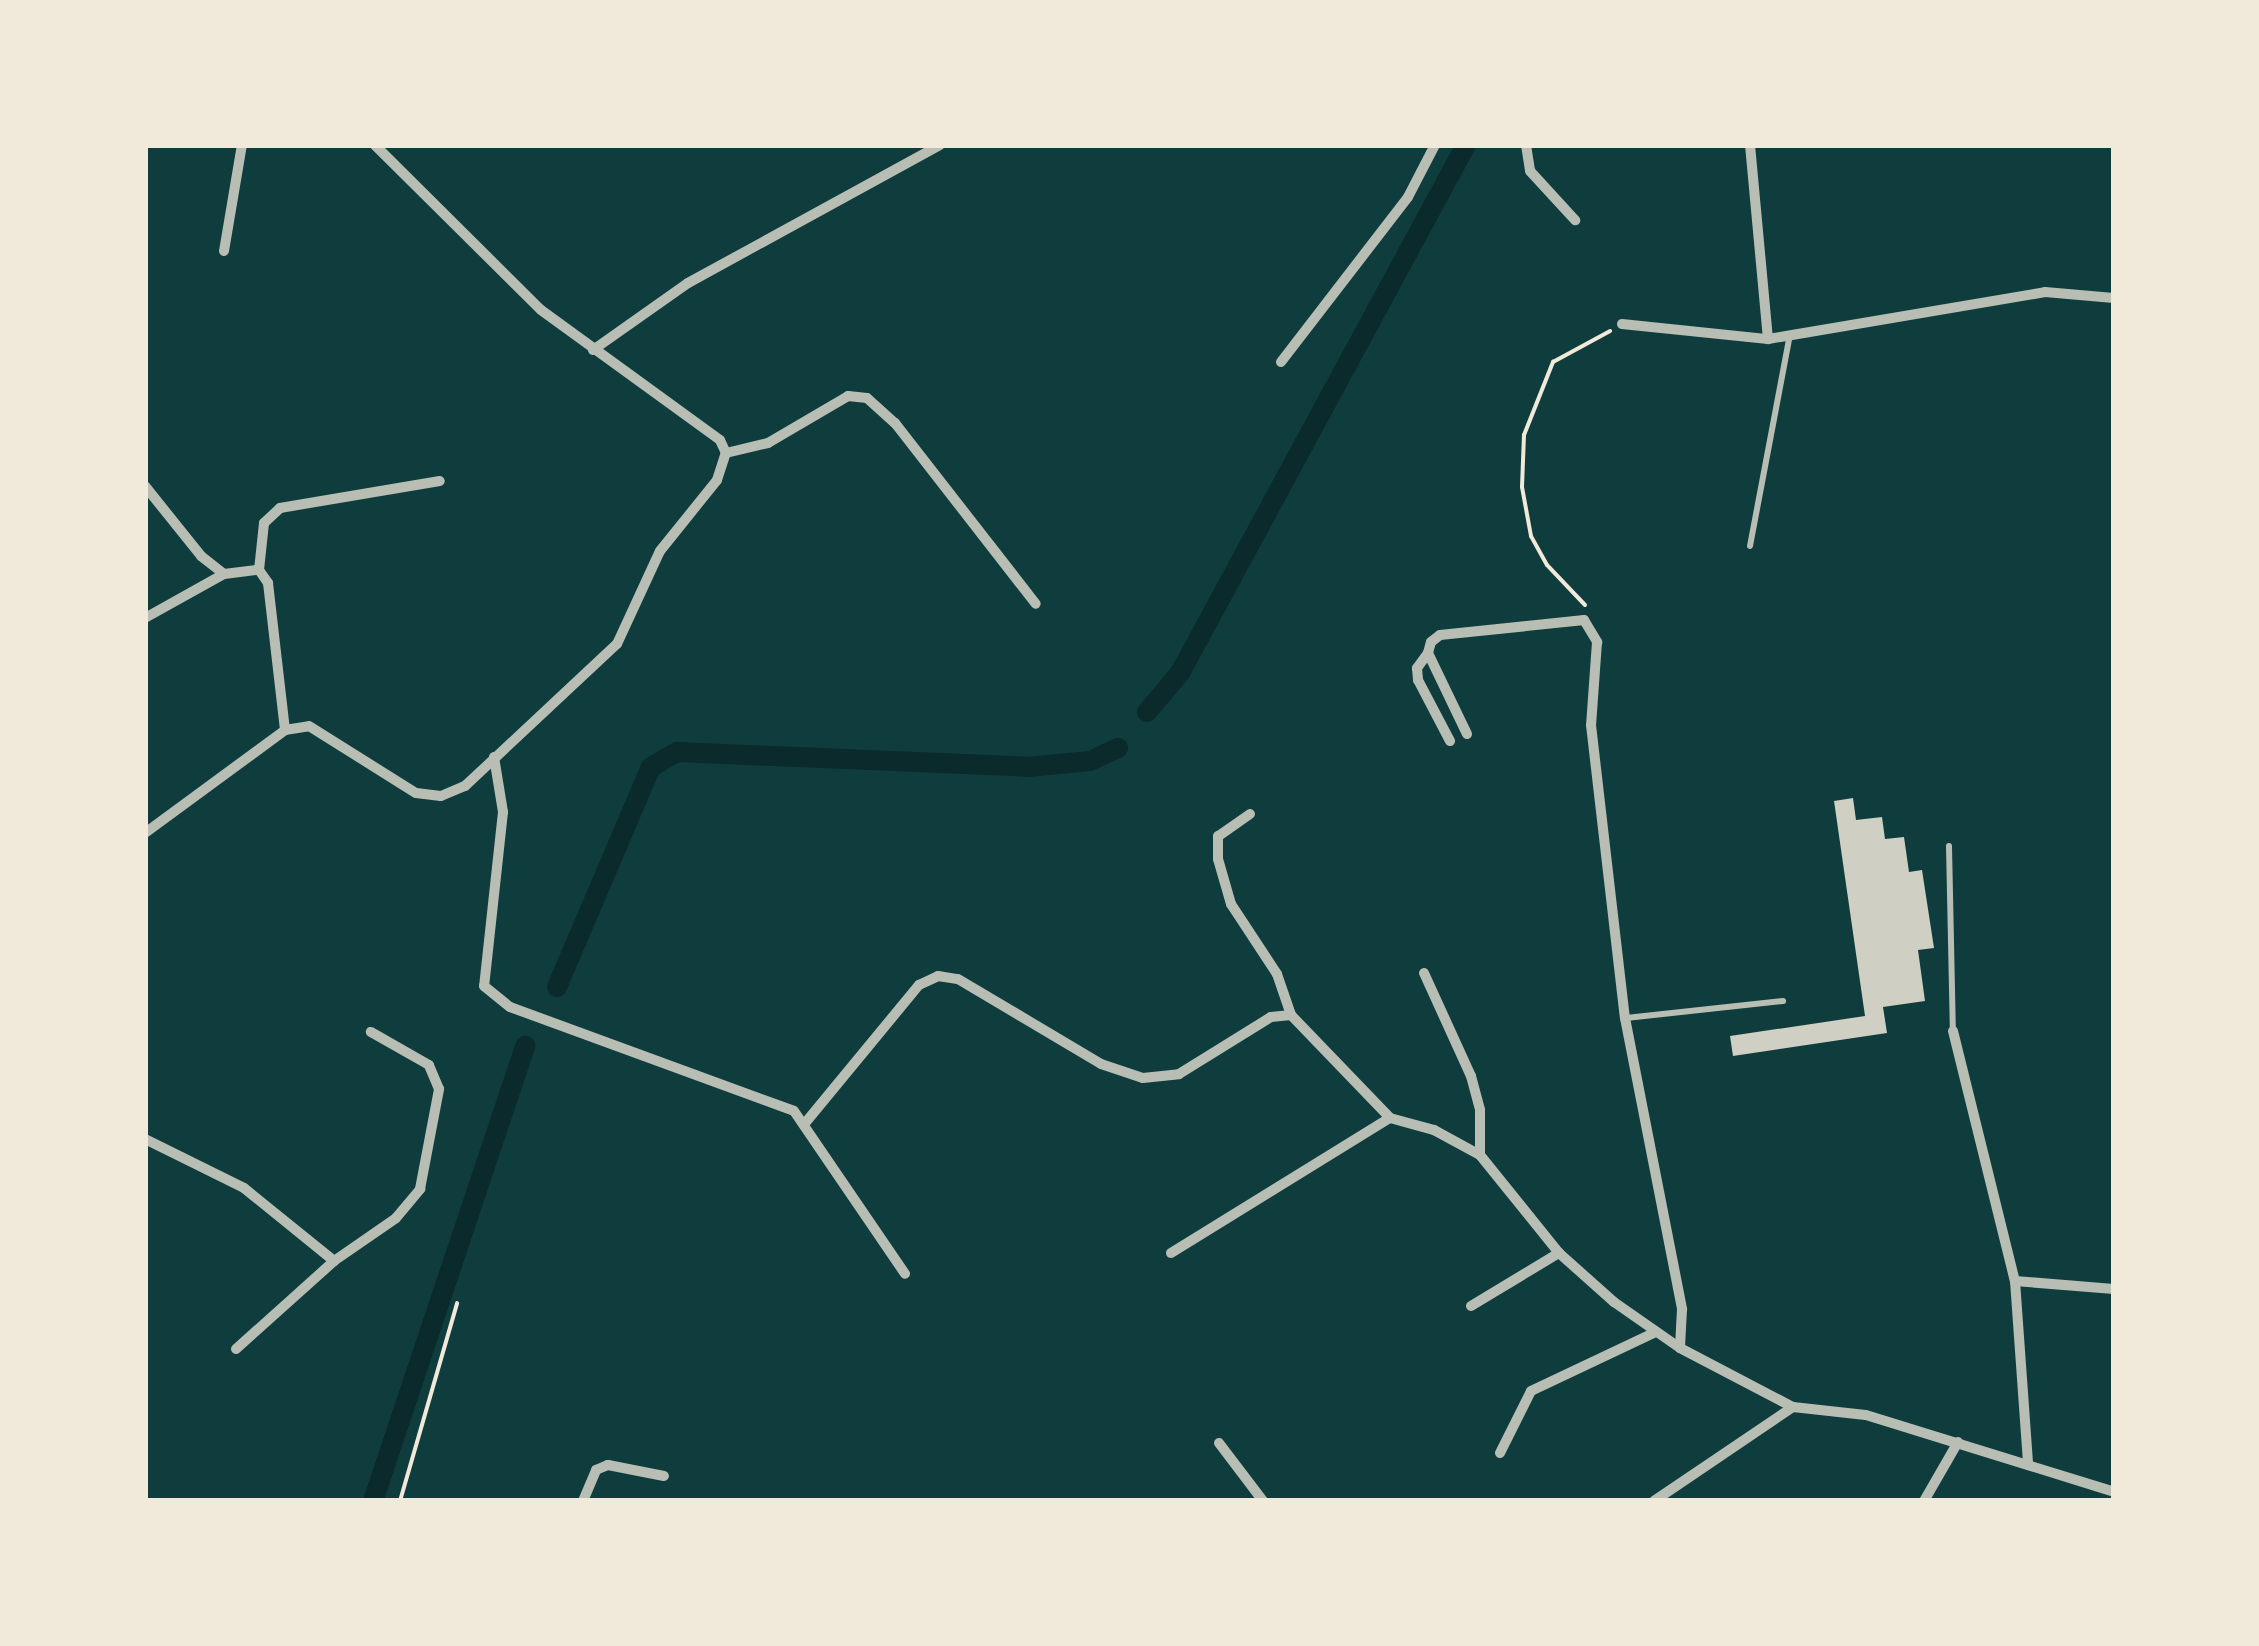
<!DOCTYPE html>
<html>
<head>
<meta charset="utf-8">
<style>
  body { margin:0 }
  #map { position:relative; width:2259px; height:1646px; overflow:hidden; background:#0f3d3e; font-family:Arial,sans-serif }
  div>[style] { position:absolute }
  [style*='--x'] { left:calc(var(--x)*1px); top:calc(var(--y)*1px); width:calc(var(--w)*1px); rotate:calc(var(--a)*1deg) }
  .canal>* { height:20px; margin:-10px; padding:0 10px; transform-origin:10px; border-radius:10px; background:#0a2a2b }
  .building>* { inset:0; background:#cfcfc3 }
  .path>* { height:4px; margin:-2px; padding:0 2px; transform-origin:2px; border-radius:2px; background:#f1e9da }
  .service>* { height:6px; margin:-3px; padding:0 3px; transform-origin:3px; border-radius:3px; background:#b8beb3 }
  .minor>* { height:10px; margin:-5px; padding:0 5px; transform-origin:5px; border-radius:5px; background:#b8beb3 }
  span { translate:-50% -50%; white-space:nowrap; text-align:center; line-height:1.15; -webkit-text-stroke:10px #f1e9da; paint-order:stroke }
  .frame { position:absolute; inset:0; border:148px solid #f1e9da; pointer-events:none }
</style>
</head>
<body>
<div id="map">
  <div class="canal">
    <i style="--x:1147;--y:712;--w:51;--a:-49.8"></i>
    <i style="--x:1180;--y:673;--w:600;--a:-61.56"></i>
    <i style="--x:557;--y:987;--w:239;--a:-66.9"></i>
    <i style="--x:651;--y:767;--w:30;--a:-30"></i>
    <i style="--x:677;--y:752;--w:351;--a:2.4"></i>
    <i style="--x:1028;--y:767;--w:62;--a:-5.5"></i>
    <i style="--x:1090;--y:761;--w:31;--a:-25"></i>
    <i style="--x:373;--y:1501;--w:480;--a:-71.5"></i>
  </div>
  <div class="building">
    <i style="clip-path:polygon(1853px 798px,1856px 820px,1882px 817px,1885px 839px,1904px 837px,1909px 872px,1922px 870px,1934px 948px,1918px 950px,1925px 1001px,1883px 1007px,1887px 1033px,1733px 1056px,1730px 1036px,1865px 1016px,1834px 801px)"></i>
  </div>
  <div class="path">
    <i style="--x:1585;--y:605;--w:55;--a:-133.5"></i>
    <i style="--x:1547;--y:565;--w:33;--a:-119"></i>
    <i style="--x:1531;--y:536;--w:50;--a:-100.4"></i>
    <i style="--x:1522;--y:487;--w:52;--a:-87.8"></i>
    <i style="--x:1524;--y:435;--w:79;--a:-68.3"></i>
    <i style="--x:1553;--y:362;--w:65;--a:-28.5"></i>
    <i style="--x:400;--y:1501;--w:206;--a:-73.9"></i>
  </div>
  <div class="service">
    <i style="--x:1750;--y:546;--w:210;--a:-79.3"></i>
    <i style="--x:1949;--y:846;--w:185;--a:88.8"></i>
    <i style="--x:1626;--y:1018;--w:158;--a:-6.2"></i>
  </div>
  <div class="minor">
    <i style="--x:1526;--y:145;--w:26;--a:81"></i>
    <i style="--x:1530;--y:171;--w:67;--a:47.4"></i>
    <i style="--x:1750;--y:145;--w:195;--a:84.7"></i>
    <i style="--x:1768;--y:339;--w:281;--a:-9.6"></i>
    <i style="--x:2045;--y:292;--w:69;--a:5"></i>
    <i style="--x:224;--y:251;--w:108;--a:-80.4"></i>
    <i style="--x:1622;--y:324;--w:147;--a:5.9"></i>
    <i style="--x:593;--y:350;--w:116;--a:-35.2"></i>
    <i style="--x:688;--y:283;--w:287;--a:-28.7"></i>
    <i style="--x:1281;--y:362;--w:208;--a:-52.4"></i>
    <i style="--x:1408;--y:197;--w:59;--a:-62.6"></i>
    <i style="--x:726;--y:453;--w:43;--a:-13.4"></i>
    <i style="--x:768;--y:443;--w:93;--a:-30.4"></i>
    <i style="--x:848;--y:396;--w:19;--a:6"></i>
    <i style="--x:867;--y:398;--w:38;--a:42"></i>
    <i style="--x:895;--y:423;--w:229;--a:52.1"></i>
    <i style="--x:145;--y:486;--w:90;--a:51.3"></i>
    <i style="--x:201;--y:556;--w:29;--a:38"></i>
    <i style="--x:224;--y:574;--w:35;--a:-7"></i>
    <i style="--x:259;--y:570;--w:16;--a:55"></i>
    <i style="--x:268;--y:583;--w:148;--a:83.4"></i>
    <i style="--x:259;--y:570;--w:47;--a:-83.9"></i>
    <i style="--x:264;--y:523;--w:22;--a:-43"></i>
    <i style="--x:280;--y:508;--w:162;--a:-9.6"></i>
    <i style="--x:145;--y:618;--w:90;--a:-29.1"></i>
    <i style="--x:1428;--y:653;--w:19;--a:126"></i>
    <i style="--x:1417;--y:668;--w:12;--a:85"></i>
    <i style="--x:1418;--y:680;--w:69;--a:62.3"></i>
    <i style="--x:1467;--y:734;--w:90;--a:-115.7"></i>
    <i style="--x:1428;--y:653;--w:11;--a:-75"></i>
    <i style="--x:1431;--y:642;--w:11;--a:-38"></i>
    <i style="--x:1440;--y:635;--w:145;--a:-5.9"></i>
    <i style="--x:1584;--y:620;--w:26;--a:59"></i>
    <i style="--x:1597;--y:642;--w:83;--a:94.1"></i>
    <i style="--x:1591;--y:725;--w:295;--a:83.4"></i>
    <i style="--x:1625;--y:1018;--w:297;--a:78.9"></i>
    <i style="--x:1682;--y:1309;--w:39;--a:93"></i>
    <i style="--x:494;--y:757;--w:56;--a:80.7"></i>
    <i style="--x:503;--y:812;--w:175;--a:96.2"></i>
    <i style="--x:484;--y:986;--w:33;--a:39"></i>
    <i style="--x:510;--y:1007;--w:302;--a:20.1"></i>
    <i style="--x:794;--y:1111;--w:197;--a:55.7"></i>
    <i style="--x:1250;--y:814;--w:39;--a:145"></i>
    <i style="--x:1218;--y:836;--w:23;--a:90"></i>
    <i style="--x:1218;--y:859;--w:47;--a:73.9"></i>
    <i style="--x:1231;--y:904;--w:84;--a:56.7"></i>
    <i style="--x:1277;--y:974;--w:43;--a:71.1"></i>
    <i style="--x:145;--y:833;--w:174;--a:-36.3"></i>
    <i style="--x:285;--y:730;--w:24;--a:-9"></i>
    <i style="--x:309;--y:726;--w:126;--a:32.1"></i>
    <i style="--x:416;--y:793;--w:25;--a:7"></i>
    <i style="--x:441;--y:796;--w:26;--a:-23"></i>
    <i style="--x:465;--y:786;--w:208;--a:-43.1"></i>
    <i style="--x:617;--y:644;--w:102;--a:-65.2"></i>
    <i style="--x:660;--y:551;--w:91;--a:-51.2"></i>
    <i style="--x:717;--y:480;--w:28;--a:-72"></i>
    <i style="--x:726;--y:453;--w:14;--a:-115"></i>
    <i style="--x:720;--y:440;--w:221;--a:-144"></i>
    <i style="--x:541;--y:310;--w:234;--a:-135.2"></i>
    <i style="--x:1424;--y:973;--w:113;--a:65.5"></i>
    <i style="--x:1471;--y:1076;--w:35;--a:75"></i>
    <i style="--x:1480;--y:1110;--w:45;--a:90"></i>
    <i style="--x:1953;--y:1031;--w:258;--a:76.1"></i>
    <i style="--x:2015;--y:1281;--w:182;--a:85.9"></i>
    <i style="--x:806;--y:1122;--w:178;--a:-50.5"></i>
    <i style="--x:919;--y:985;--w:21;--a:-25"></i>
    <i style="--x:938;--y:976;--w:20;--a:9"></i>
    <i style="--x:958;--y:979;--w:166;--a:30.7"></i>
    <i style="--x:1101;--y:1064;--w:44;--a:18.4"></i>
    <i style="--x:1143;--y:1078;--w:36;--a:-6"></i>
    <i style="--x:1179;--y:1074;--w:108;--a:-31.8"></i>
    <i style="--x:1271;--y:1017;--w:20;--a:-6"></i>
    <i style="--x:1291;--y:1015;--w:143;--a:46.1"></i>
    <i style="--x:1390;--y:1118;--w:46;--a:15.3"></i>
    <i style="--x:1434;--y:1130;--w:52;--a:28.5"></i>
    <i style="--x:1480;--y:1155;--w:126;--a:51.1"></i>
    <i style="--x:1559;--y:1253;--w:74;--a:41.7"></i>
    <i style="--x:1614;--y:1302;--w:80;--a:34.9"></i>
    <i style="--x:1680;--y:1348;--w:127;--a:27.6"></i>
    <i style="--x:145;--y:1139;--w:110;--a:26.3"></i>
    <i style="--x:244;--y:1188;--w:116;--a:39"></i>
    <i style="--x:1171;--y:1253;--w:257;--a:-31.7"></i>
    <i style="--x:2015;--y:1281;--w:99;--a:4.6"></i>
    <i style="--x:1471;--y:1306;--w:103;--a:-31.1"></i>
    <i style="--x:236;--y:1349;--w:132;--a:-41.9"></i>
    <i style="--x:334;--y:1261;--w:75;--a:-34.7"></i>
    <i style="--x:396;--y:1218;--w:38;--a:-50"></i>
    <i style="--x:420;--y:1189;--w:102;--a:-79.2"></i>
    <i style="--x:439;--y:1089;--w:26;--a:-113"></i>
    <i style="--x:429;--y:1065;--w:67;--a:-150.4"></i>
    <i style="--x:1219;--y:1443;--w:73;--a:52.8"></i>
    <i style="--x:1500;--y:1453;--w:69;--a:-63.4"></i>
    <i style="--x:1531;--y:1391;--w:138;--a:-25.3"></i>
    <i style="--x:583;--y:1501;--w:34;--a:-67"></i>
    <i style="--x:596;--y:1470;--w:13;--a:-23"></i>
    <i style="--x:608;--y:1465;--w:57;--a:11.1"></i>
    <i style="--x:1654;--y:1501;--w:168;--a:-34.1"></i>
    <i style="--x:1793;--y:1407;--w:73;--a:6.3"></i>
    <i style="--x:1866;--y:1415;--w:260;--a:17.2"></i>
    <i style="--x:1924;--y:1501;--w:68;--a:-60"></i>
  </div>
  <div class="frame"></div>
</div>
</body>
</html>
